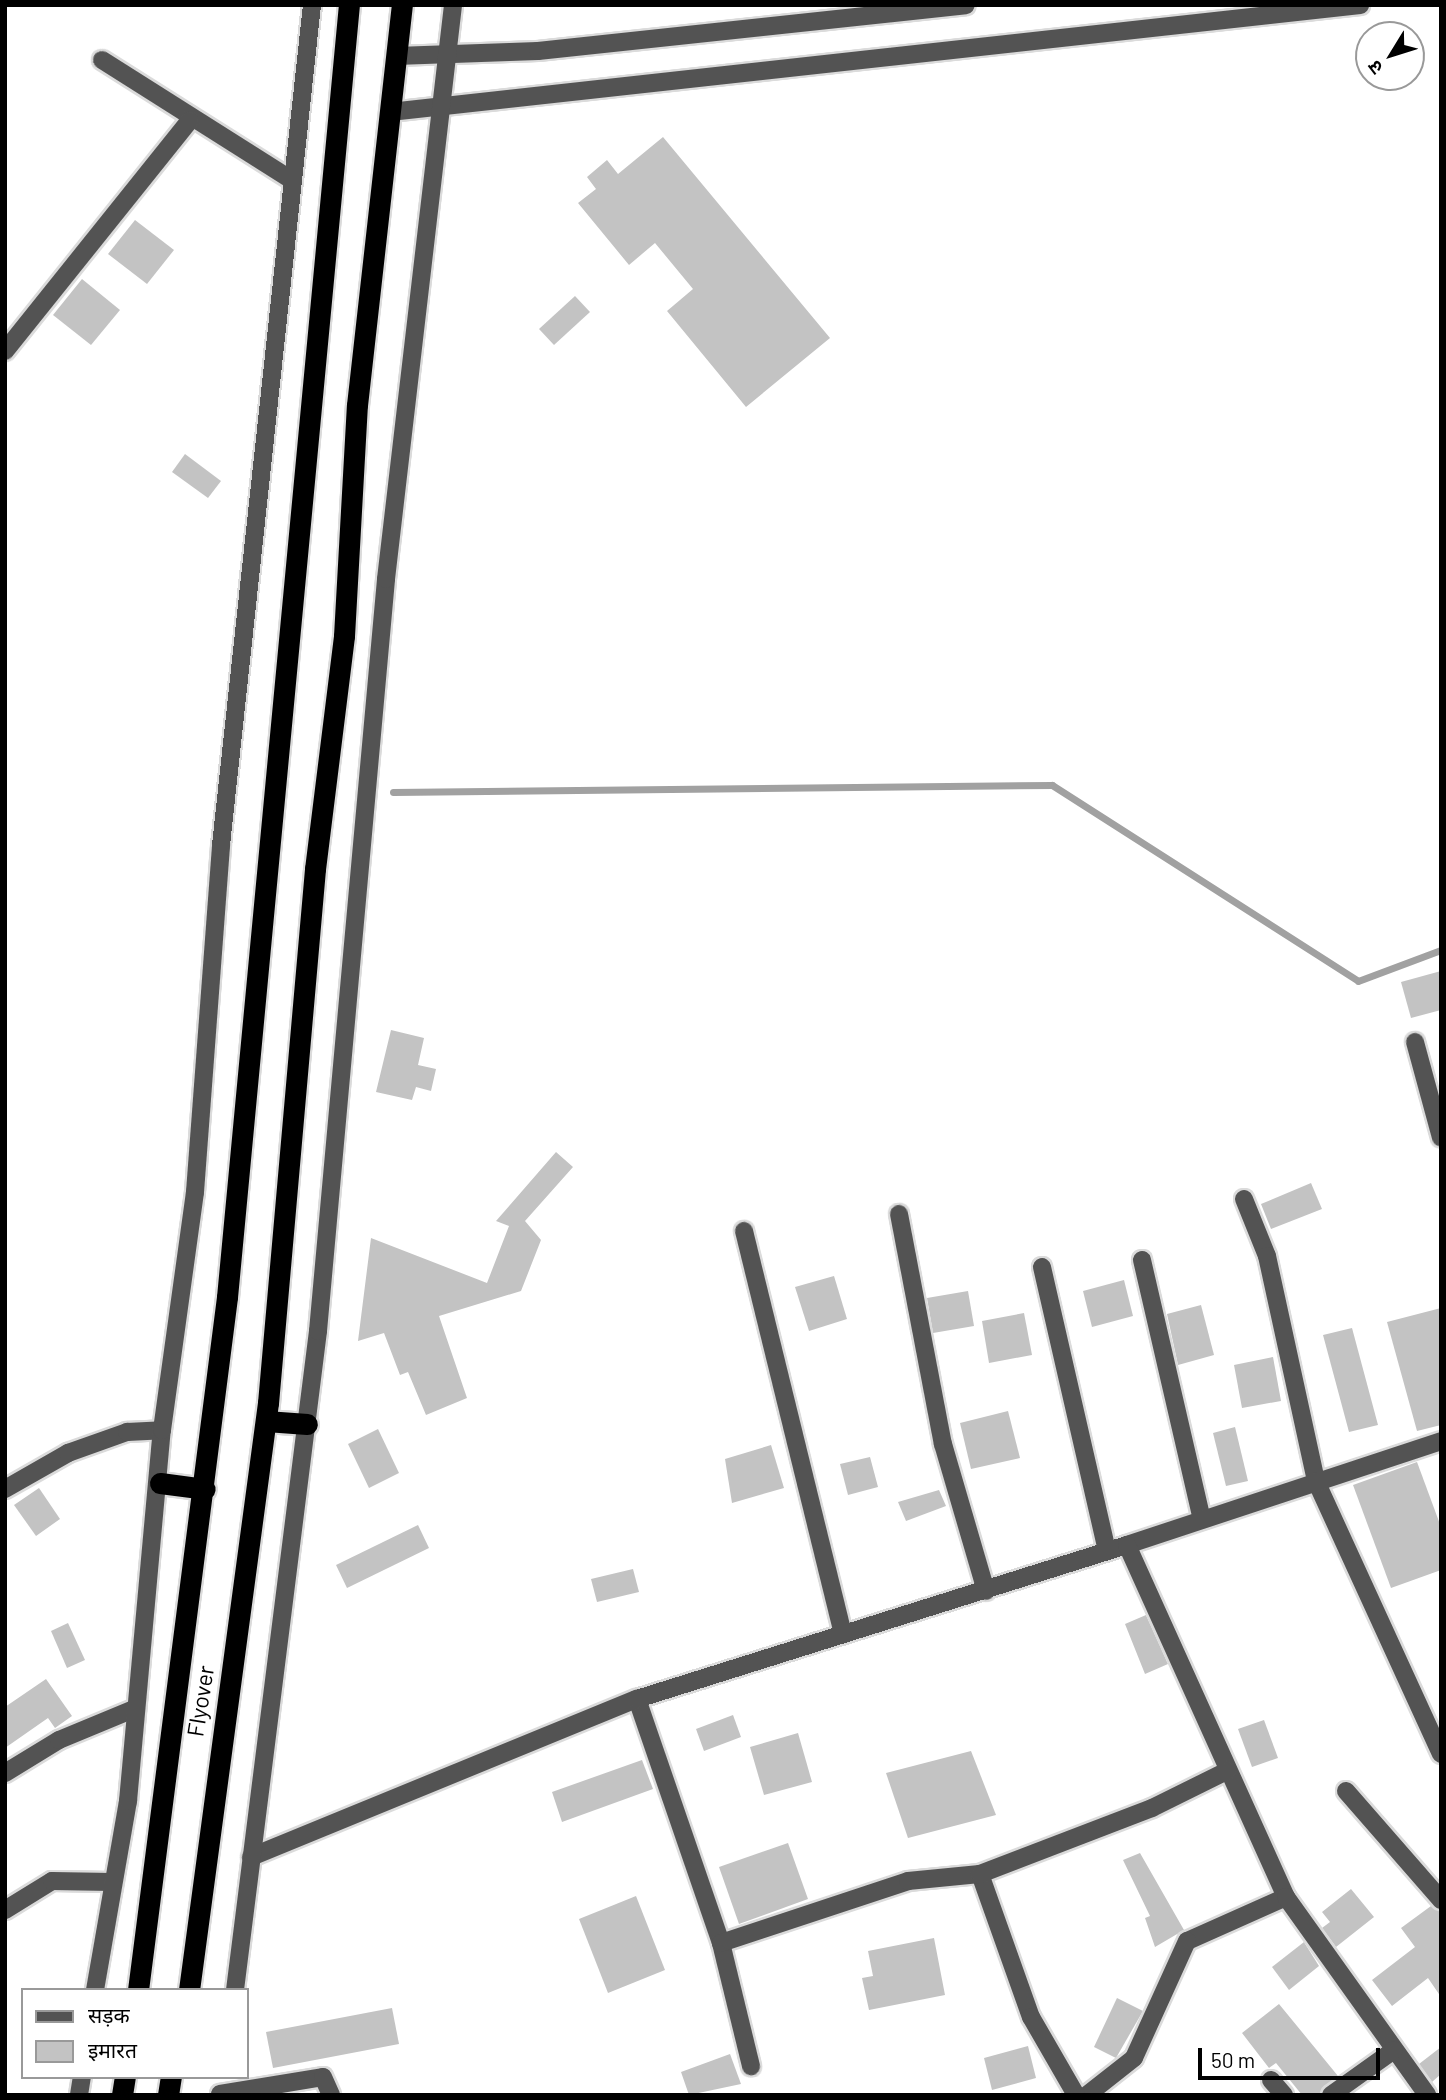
<!DOCTYPE html>
<html>
<head>
<meta charset="utf-8">
<style>
  body { margin:0 }
  #map { position:relative; width:1446px; height:2100px; overflow:hidden; background:#fff; font-family:Barlow,"Noto Sans Devanagari",sans-serif }
  div>[style] { position:absolute }
  [style*='--x'] { left:calc(var(--x)*1px); top:calc(var(--y)*1px); width:calc(var(--w)*1px); rotate:calc(var(--a)*1deg) }
  .stream>* { height:7px; margin:-3.5px; padding:0 3.5px; transform-origin:3.5px; border-radius:3.5px; background:#a1a1a1 }
  .building>* { inset:0; background:#c3c3c3 }
  .roads { filter:drop-shadow(2px 0 #dbdbdb) drop-shadow(-2px 0 #dbdbdb) drop-shadow(0 2px #dbdbdb) drop-shadow(0 -2px #dbdbdb) }
  .minor>* { height:18px; margin:-9px; padding:0 9px; transform-origin:9px; border-radius:9px; background:#535353 }
  .highway>* { height:21px; margin:-10.5px; padding:0 10.5px; transform-origin:10.5px; border-radius:10.5px; background:#000 }
  span { translate:-50% -50%; white-space:nowrap; text-align:center; line-height:1.15; -webkit-text-stroke:5px #fff; paint-order:stroke }
  .street-label { font-size:23px; color:#000 }
  .frame { position:absolute; inset:0; border:7px solid #000; pointer-events:none }
  .legend { position:absolute; left:21px; top:1988px; width:228px; height:91px; box-sizing:border-box; background:#fff; border:2px solid #999; margin:0; padding:9px 12px; list-style:none; font-size:21px; color:#000 }
  .legend li { display:flex; align-items:center; gap:14px; height:35px }
  .legend b { width:35px; border:2px solid #999 }
  .north { position:absolute; left:1355px; top:21px; width:70px; height:70px; box-sizing:border-box; background:#fff; border:2px solid #999; border-radius:50%; rotate:232deg; font-size:19px; font-weight:700; line-height:28px; text-align:center; color:#000 }
  .north::after { content:''; display:block; margin:auto; width:24px; height:32px; background:#000; clip-path:polygon(50% 0,100% 100%,50% 72%,0 100%) }
  .scale { position:absolute; left:1198px; top:2048px; width:182px; height:32px; box-sizing:border-box; border:4px solid #000; border-top:0; padding-left:9px; font-size:21px; line-height:24px; white-space:nowrap; color:#000; -webkit-text-stroke:5px #fff; paint-order:stroke }
</style>
</head>
<body>
<div id="map">
  <div class="stream">
    <i style="--x:393;--y:792;--w:659;--a:-0.61"></i>
    <i style="--x:1052;--y:785;--w:363;--a:32.6"></i>
    <i style="--x:1358;--y:981;--w:89;--a:-20.5"></i>
  </div>
  <div class="building">
    <i style="clip-path:polygon(663px 137px,830px 338px,746px 407px,667px 311px,693px 289px,655px 243px,629px 265px,578px 203px,596px 189px,587px 177px,607px 160px,618px 174px)"></i>
    <i style="clip-path:polygon(135px 220px,174px 250px,147px 284px,108px 254px)"></i>
    <i style="clip-path:polygon(82px 279px,120px 310px,91px 345px,53px 315px)"></i>
    <i style="clip-path:polygon(575px 296px,590px 312px,554px 345px,539px 329px)"></i>
    <i style="clip-path:polygon(185px 454px,221px 481px,208px 498px,172px 472px)"></i>
    <i style="clip-path:polygon(1441px 971px,1441px 1010px,1411px 1018px,1401px 982px)"></i>
    <i style="clip-path:polygon(391px 1030px,424px 1038px,418px 1065px,436px 1069px,431px 1091px,416px 1087px,412px 1100px,376px 1092px)"></i>
    <i style="clip-path:polygon(556px 1152px,573px 1167px,525px 1221px,541px 1240px,521px 1291px,439px 1316px,467px 1398px,426px 1415px,408px 1372px,400px 1375px,384px 1333px,358px 1341px,371px 1238px,487px 1283px,509px 1226px,496px 1221px)"></i>
    <i style="clip-path:polygon(1311px 1183px,1322px 1209px,1271px 1229px,1261px 1204px)"></i>
    <i style="clip-path:polygon(834px 1276px,847px 1319px,809px 1331px,795px 1287px)"></i>
    <i style="clip-path:polygon(1124px 1280px,1133px 1316px,1092px 1327px,1083px 1291px)"></i>
    <i style="clip-path:polygon(968px 1291px,974px 1326px,933px 1333px,927px 1298px)"></i>
    <i style="clip-path:polygon(1201px 1305px,1214px 1355px,1178px 1365px,1167px 1314px)"></i>
    <i style="clip-path:polygon(1441px 1308px,1441px 1425px,1417px 1431px,1387px 1322px)"></i>
    <i style="clip-path:polygon(1024px 1313px,1032px 1355px,989px 1363px,982px 1321px)"></i>
    <i style="clip-path:polygon(1352px 1328px,1378px 1425px,1349px 1432px,1323px 1335px)"></i>
    <i style="clip-path:polygon(1273px 1357px,1281px 1401px,1242px 1408px,1234px 1365px)"></i>
    <i style="clip-path:polygon(1008px 1411px,1020px 1458px,971px 1469px,960px 1423px)"></i>
    <i style="clip-path:polygon(1235px 1427px,1248px 1481px,1226px 1486px,1213px 1433px)"></i>
    <i style="clip-path:polygon(378px 1429px,399px 1473px,369px 1488px,348px 1444px)"></i>
    <i style="clip-path:polygon(771px 1445px,784px 1488px,732px 1503px,725px 1459px)"></i>
    <i style="clip-path:polygon(870px 1457px,878px 1487px,848px 1495px,840px 1464px)"></i>
    <i style="clip-path:polygon(1417px 1462px,1441px 1527px,1441px 1570px,1391px 1588px,1353px 1485px)"></i>
    <i style="clip-path:polygon(39px 1488px,60px 1519px,36px 1536px,14px 1505px)"></i>
    <i style="clip-path:polygon(939px 1490px,946px 1506px,906px 1521px,898px 1502px)"></i>
    <i style="clip-path:polygon(418px 1525px,429px 1548px,347px 1588px,336px 1565px)"></i>
    <i style="clip-path:polygon(633px 1569px,639px 1592px,597px 1602px,591px 1579px)"></i>
    <i style="clip-path:polygon(1146px 1615px,1168px 1664px,1145px 1674px,1125px 1624px)"></i>
    <i style="clip-path:polygon(68px 1623px,85px 1660px,67px 1668px,51px 1631px)"></i>
    <i style="clip-path:polygon(46px 1679px,72px 1716px,55px 1728px,48px 1718px,5px 1748px,5px 1707px)"></i>
    <i style="clip-path:polygon(733px 1715px,741px 1737px,704px 1751px,696px 1729px)"></i>
    <i style="clip-path:polygon(1264px 1720px,1278px 1758px,1252px 1767px,1238px 1729px)"></i>
    <i style="clip-path:polygon(798px 1733px,812px 1782px,764px 1795px,750px 1747px)"></i>
    <i style="clip-path:polygon(971px 1751px,996px 1815px,908px 1838px,886px 1773px)"></i>
    <i style="clip-path:polygon(642px 1760px,653px 1789px,562px 1822px,552px 1792px)"></i>
    <i style="clip-path:polygon(788px 1843px,808px 1899px,739px 1924px,719px 1867px)"></i>
    <i style="clip-path:polygon(1140px 1853px,1184px 1930px,1155px 1947px,1145px 1918px,1150px 1916px,1123px 1860px)"></i>
    <i style="clip-path:polygon(1351px 1889px,1374px 1917px,1336px 1947px,1322px 1928px,1330px 1922px,1322px 1912px)"></i>
    <i style="clip-path:polygon(636px 1896px,665px 1970px,608px 1993px,579px 1919px)"></i>
    <i style="clip-path:polygon(1431px 1906px,1441px 1911px,1441px 1997px,1428px 1978px,1392px 2006px,1372px 1980px,1415px 1947px,1401px 1928px)"></i>
    <i style="clip-path:polygon(934px 1938px,945px 1995px,869px 2010px,862px 1978px,873px 1976px,868px 1951px)"></i>
    <i style="clip-path:polygon(1304px 1942px,1319px 1966px,1289px 1990px,1272px 1967px)"></i>
    <i style="clip-path:polygon(1117px 1998px,1143px 2011px,1116px 2058px,1094px 2047px)"></i>
    <i style="clip-path:polygon(1279px 2004px,1338px 2076px,1320px 2095px,1302px 2095px,1276px 2063px,1269px 2068px,1242px 2033px)"></i>
    <i style="clip-path:polygon(392px 2008px,399px 2044px,273px 2068px,266px 2032px)"></i>
    <i style="clip-path:polygon(1028px 2046px,1036px 2078px,992px 2090px,984px 2058px)"></i>
    <i style="clip-path:polygon(1441px 2047px,1441px 2074px,1432px 2082px,1419px 2064px)"></i>
    <i style="clip-path:polygon(730px 2054px,741px 2084px,689px 2095px,681px 2072px)"></i>
  </div>
  <div class="roads">
    <div class="minor">
      <i style="--x:396;--y:56;--w:142;--a:-2"></i>
      <i style="--x:538;--y:51;--w:430;--a:-6.1"></i>
      <i style="--x:102;--y:60;--w:225;--a:32.3"></i>
      <i style="--x:390;--y:112;--w:976;--a:-6.29"></i>
      <i style="--x:5;--y:351;--w:295;--a:-51.3"></i>
      <i style="--x:1415;--y:1042;--w:99;--a:74.8"></i>
      <i style="--x:1244;--y:1199;--w:61;--a:68"></i>
      <i style="--x:1267;--y:1256;--w:230;--a:77.7"></i>
      <i style="--x:1316;--y:1481;--w:300;--a:65.4"></i>
      <i style="--x:899;--y:1214;--w:234;--a:79.2"></i>
      <i style="--x:943;--y:1444;--w:153;--a:73.7"></i>
      <i style="--x:744;--y:1231;--w:415;--a:76.2"></i>
      <i style="--x:1142;--y:1260;--w:263;--a:77"></i>
      <i style="--x:1042;--y:1267;--w:291;--a:77.1"></i>
      <i style="--x:5;--y:1489;--w:73;--a:-29.7"></i>
      <i style="--x:68;--y:1453;--w:63;--a:-19.6"></i>
      <i style="--x:127;--y:1432;--w:35;--a:-3"></i>
      <i style="--x:1127;--y:1545;--w:331;--a:-18.3"></i>
      <i style="--x:637;--y:1699;--w:258;--a:71"></i>
      <i style="--x:721;--y:1943;--w:127;--a:76.3"></i>
      <i style="--x:5;--y:1773;--w:63;--a:-31.4"></i>
      <i style="--x:59;--y:1740;--w:81;--a:-22.5"></i>
      <i style="--x:1346;--y:1791;--w:145;--a:48.9"></i>
      <i style="--x:251;--y:1857;--w:417;--a:-22.3"></i>
      <i style="--x:637;--y:1699;--w:514;--a:-17.45"></i>
      <i style="--x:1127;--y:1545;--w:386;--a:65.7"></i>
      <i style="--x:1286;--y:1897;--w:108;--a:156"></i>
      <i style="--x:1187;--y:1941;--w:128;--a:114.4"></i>
      <i style="--x:1134;--y:2058;--w:60;--a:141.8"></i>
      <i style="--x:980;--y:1874;--w:152;--a:70.4"></i>
      <i style="--x:1031;--y:2017;--w:90;--a:60"></i>
      <i style="--x:1286;--y:1897;--w:243;--a:54.5"></i>
      <i style="--x:5;--y:1910;--w:55;--a:-31.7"></i>
      <i style="--x:52;--y:1881;--w:60;--a:1"></i>
      <i style="--x:721;--y:1943;--w:197;--a:-18.3"></i>
      <i style="--x:908;--y:1881;--w:72;--a:-5.6"></i>
      <i style="--x:980;--y:1874;--w:184;--a:-21"></i>
      <i style="--x:1152;--y:1808;--w:84;--a:-26.3"></i>
      <i style="--x:95;--y:1990;--w:192;--a:-80.1"></i>
      <i style="--x:128;--y:1801;--w:373;--a:-84.8"></i>
      <i style="--x:162;--y:1430;--w:240;--a:-82.1"></i>
      <i style="--x:195;--y:1192;--w:348;--a:-85.7"></i>
      <i style="--x:221;--y:845;--w:845;--a:-83.82"></i>
      <i style="--x:235;--y:1990;--w:664;--a:-82.82"></i>
      <i style="--x:318;--y:1331;--w:755;--a:-84.83"></i>
      <i style="--x:386;--y:579;--w:578;--a:-83.34"></i>
      <i style="--x:1271;--y:2080;--w:20;--a:49"></i>
      <i style="--x:220;--y:2094;--w:104;--a:-9.4"></i>
      <i style="--x:323;--y:2077;--w:20;--a:66"></i>
      <i style="--x:79;--y:2095;--w:18;--a:-81"></i>
      <i style="--x:1331;--y:2095;--w:77;--a:-35.5"></i>
    </div>
    <div class="highway">
      <i style="--x:266;--y:1421;--w:41;--a:4.2"></i>
      <i style="--x:160;--y:1483;--w:45;--a:7.6"></i>
      <i style="--x:138;--y:1990;--w:699;--a:-82.68"></i>
      <i style="--x:227;--y:1297;--w:1298;--a:-84.61"></i>
      <i style="--x:189;--y:1990;--w:592;--a:-82.34"></i>
      <i style="--x:268;--y:1403;--w:536;--a:-84.97"></i>
      <i style="--x:315;--y:869;--w:235;--a:-82.9"></i>
      <i style="--x:344;--y:636;--w:231;--a:-86.8"></i>
      <i style="--x:357;--y:405;--w:403;--a:-83.6"></i>
      <i style="--x:122;--y:2095;--w:18;--a:-81"></i>
      <i style="--x:168;--y:2095;--w:18;--a:-81"></i>
    </div>
  </div>
  <div class="street-label">
    <span style="left:200px;top:1701px;rotate:-81deg">Flyover</span>
  </div>
  <div class="frame"></div>
  <ul class="legend">
  <li><b style="height:9px;background:#535353"></b>सड़क</li>
  <li><b style="height:19px;background:#c3c3c3"></b>इमारत</li>
  </ul>
  <div class="north">उ</div>
  <div class="scale">50 m</div>
</div>
</body>
</html>
